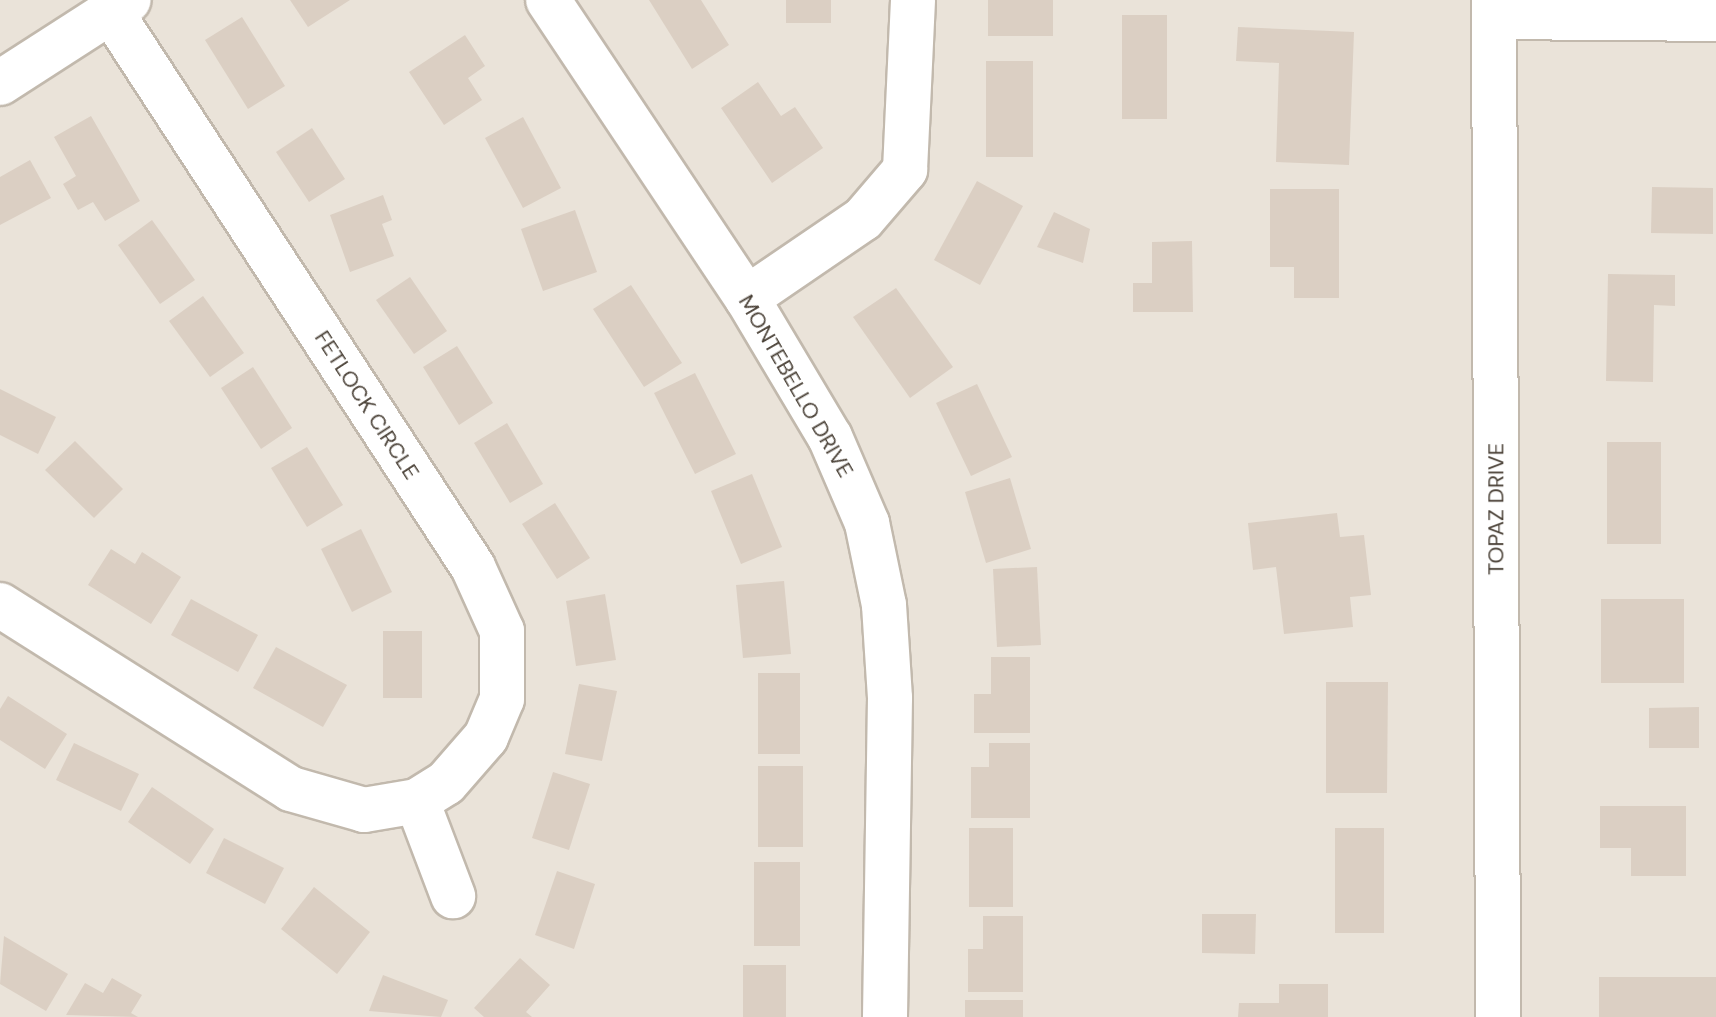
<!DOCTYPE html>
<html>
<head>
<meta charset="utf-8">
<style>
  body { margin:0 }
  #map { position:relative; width:1716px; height:1017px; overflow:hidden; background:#f6f2eb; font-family:"DM Sans",sans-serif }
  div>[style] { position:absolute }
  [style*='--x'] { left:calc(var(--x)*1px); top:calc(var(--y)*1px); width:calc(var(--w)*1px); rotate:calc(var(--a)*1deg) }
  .residential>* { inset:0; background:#eae3d9 }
  .building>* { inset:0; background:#dbcfc3 }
  .roads { filter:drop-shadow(2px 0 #c2b9ad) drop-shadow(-2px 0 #c2b9ad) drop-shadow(0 2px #c2b9ad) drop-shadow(0 -2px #c2b9ad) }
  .minor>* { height:44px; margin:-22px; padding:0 22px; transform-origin:22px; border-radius:22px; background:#fff }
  span { translate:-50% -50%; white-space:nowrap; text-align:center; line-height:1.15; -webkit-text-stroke:8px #fff; paint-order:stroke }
  .street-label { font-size:22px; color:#4b4238 }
</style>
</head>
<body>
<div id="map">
  <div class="residential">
    <i style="clip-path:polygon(0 0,1716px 0,1716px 1017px,0 1017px)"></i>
  </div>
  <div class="building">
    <i style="clip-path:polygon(290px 0,350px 0,308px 27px)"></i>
    <i style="clip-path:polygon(649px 0,701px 0,729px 45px,692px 69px)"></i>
    <i style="clip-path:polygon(786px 0,831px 0,831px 23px,786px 23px)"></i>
    <i style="clip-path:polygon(988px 0,1053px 0,1053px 36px,988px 36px)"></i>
    <i style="clip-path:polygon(1122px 15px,1167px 15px,1167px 119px,1122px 119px)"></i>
    <i style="clip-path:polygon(242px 17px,285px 86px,248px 109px,205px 40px)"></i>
    <i style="clip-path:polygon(1238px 27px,1354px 32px,1349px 165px,1276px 162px,1279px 63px,1236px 61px)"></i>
    <i style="clip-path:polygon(465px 35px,485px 66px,468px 78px,482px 100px,444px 125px,409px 72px)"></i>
    <i style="clip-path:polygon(986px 61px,1033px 61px,1033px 157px,986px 157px)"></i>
    <i style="clip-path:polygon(758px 82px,781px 116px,795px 107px,823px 148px,772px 183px,721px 108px)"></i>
    <i style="clip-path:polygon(91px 116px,140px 201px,105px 221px,93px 202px,78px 210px,63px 184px,76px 176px,54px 137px)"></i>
    <i style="clip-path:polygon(523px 117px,561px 188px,523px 208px,485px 138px)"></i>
    <i style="clip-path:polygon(312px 128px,345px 179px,309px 202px,276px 152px)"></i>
    <i style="clip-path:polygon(30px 160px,51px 198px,0 225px,0 177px)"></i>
    <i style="clip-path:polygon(977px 181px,1023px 206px,980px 285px,934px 260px)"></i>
    <i style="clip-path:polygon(1652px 187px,1713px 188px,1713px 234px,1651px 233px)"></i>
    <i style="clip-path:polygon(1270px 189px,1339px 189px,1339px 298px,1294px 298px,1294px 267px,1270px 267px)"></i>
    <i style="clip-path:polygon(383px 195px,392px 220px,382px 224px,394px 256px,350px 272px,330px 215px)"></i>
    <i style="clip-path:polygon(575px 210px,597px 272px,543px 291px,521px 229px)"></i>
    <i style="clip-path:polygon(1054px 212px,1090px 229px,1083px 263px,1037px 247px)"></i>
    <i style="clip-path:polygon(152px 220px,195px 280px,160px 304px,118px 245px)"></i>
    <i style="clip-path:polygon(1192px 241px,1193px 312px,1133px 312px,1133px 283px,1152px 283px,1152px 242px)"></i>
    <i style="clip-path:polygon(1608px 274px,1675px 275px,1675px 306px,1654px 305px,1653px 382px,1606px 381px)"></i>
    <i style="clip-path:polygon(410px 277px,447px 331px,414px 354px,376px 300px)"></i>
    <i style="clip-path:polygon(631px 285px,682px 363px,644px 387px,593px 309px)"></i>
    <i style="clip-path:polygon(896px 288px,953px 367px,910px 398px,853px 317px)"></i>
    <i style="clip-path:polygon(203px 296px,244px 353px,210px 377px,169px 321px)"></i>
    <i style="clip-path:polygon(457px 346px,493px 403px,459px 425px,423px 367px)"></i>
    <i style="clip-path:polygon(253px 367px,292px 428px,261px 449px,221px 388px)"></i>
    <i style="clip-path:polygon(695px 373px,736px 454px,695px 474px,654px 393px)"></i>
    <i style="clip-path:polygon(977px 384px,1012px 457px,971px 476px,936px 403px)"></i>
    <i style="clip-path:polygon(0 389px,56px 417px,38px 454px,0 435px)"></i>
    <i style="clip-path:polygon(507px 423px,543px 484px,510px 503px,474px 443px)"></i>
    <i style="clip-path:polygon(75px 441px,123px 489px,94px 518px,45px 470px)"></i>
    <i style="clip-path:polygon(1607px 442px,1661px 442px,1661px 544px,1607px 544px)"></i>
    <i style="clip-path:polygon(307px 447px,343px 505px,307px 527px,271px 468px)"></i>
    <i style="clip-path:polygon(752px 474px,782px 547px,741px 564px,711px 491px)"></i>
    <i style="clip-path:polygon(1010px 478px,1031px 549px,986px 563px,965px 492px)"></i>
    <i style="clip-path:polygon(555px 503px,590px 558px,557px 579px,522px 524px)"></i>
    <i style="clip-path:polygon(1337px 513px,1340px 537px,1364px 535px,1371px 595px,1350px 597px,1353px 627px,1284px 634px,1276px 567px,1253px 570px,1248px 523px)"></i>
    <i style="clip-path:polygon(361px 529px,392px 592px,352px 612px,321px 549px)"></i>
    <i style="clip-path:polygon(111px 549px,135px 564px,142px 552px,181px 577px,151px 624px,88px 585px)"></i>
    <i style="clip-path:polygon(1037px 567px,1041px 645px,997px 647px,993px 569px)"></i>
    <i style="clip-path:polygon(784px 581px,791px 654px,743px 658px,736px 585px)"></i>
    <i style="clip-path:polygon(605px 594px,616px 660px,576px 666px,566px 601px)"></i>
    <i style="clip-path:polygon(191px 599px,258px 635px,238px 672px,171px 635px)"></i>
    <i style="clip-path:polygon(1601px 599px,1684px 599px,1684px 683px,1601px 683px)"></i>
    <i style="clip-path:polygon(383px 631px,422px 631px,422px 698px,383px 698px)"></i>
    <i style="clip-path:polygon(276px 647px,347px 685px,323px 727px,253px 688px)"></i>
    <i style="clip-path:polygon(991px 657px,1030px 657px,1030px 733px,974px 733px,974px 694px,991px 694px)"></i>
    <i style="clip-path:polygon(758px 673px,800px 673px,800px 754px,758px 754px)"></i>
    <i style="clip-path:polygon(1326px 682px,1388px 682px,1387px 793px,1326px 793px)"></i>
    <i style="clip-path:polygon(579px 684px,617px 691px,602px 761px,565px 754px)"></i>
    <i style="clip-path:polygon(8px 696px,67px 734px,45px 769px,0 740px,0 709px)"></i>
    <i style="clip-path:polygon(1699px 707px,1699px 748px,1649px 748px,1649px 708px)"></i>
    <i style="clip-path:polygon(74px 743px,139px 774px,121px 811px,56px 780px)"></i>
    <i style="clip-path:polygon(989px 743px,1030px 743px,1030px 818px,971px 818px,971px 767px,989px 767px)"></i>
    <i style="clip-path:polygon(758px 766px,803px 766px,803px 847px,758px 847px)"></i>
    <i style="clip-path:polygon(553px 772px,590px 784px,569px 850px,532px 838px)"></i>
    <i style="clip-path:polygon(152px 787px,214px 829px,190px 864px,128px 822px)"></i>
    <i style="clip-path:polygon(1600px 806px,1686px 806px,1686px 876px,1631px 876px,1631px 848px,1600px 848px)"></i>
    <i style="clip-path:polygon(969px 828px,1013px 828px,1013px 907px,969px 907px)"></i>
    <i style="clip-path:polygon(1335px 828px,1384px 828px,1384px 933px,1335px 933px)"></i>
    <i style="clip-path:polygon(224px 838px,284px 868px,265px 904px,206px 873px)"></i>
    <i style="clip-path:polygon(754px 862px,800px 862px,800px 946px,754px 946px)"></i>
    <i style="clip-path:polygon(557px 871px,595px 884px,574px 949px,535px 935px)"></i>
    <i style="clip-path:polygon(314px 887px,370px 932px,337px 974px,281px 929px)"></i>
    <i style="clip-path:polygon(1202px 914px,1256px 914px,1255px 954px,1202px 953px)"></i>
    <i style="clip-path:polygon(983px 916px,1023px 916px,1023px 992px,968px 992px,968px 949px,983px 949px)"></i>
    <i style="clip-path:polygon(4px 936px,68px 974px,46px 1011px,0 984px)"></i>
    <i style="clip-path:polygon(520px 958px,550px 985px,526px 1012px,532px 1017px,484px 1017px,474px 1008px)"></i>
    <i style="clip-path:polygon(743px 965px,786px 965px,786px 1017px,743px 1017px)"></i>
    <i style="clip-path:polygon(383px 975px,448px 1000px,441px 1017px,369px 1011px)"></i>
    <i style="clip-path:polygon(1599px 977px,1716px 977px,1716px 1017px,1599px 1017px)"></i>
    <i style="clip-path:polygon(112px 978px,142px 995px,131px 1013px,138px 1017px,66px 1015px,85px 983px,103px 993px)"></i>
    <i style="clip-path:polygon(1279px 984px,1328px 984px,1328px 1017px,1238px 1017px,1239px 1003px,1279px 1003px)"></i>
    <i style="clip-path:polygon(965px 1000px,1023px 1000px,1023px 1017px,965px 1017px)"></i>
  </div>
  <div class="roads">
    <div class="minor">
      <i style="--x:548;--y:0;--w:358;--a:56.3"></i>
      <i style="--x:747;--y:298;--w:162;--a:59.2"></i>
      <i style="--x:830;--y:437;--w:94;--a:66.7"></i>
      <i style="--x:867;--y:523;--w:84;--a:78.3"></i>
      <i style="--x:884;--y:605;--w:93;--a:86.3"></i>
      <i style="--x:890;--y:698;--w:319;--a:90.9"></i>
      <i style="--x:1494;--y:0;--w:1017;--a:89.77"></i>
      <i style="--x:1494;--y:17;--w:222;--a:0.5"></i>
      <i style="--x:0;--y:83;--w:153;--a:-32.8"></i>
      <i style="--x:747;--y:298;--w:140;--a:-34.3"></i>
      <i style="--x:863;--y:219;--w:65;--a:-49.4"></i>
      <i style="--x:905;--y:170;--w:170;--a:-87.3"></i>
      <i style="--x:0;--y:605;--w:344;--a:32.3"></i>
      <i style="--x:291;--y:789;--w:76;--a:16"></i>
      <i style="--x:364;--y:810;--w:54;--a:-9.6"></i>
      <i style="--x:417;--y:801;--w:34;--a:-32"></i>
      <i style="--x:446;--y:783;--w:61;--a:-49"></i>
      <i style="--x:486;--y:737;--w:41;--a:-67.2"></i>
      <i style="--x:502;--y:699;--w:68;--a:-90"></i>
      <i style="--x:502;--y:631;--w:70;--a:-114.4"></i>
      <i style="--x:473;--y:567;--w:663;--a:-123.11"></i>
      <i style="--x:417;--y:801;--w:102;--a:69.2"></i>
    </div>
  </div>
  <div class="street-label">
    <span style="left:796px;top:386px;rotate:60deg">MONTEBELLO DRIVE</span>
    <span style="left:367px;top:405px;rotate:57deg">FETLOCK CIRCLE</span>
    <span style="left:1496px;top:509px;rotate:-90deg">TOPAZ DRIVE</span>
  </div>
</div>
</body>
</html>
